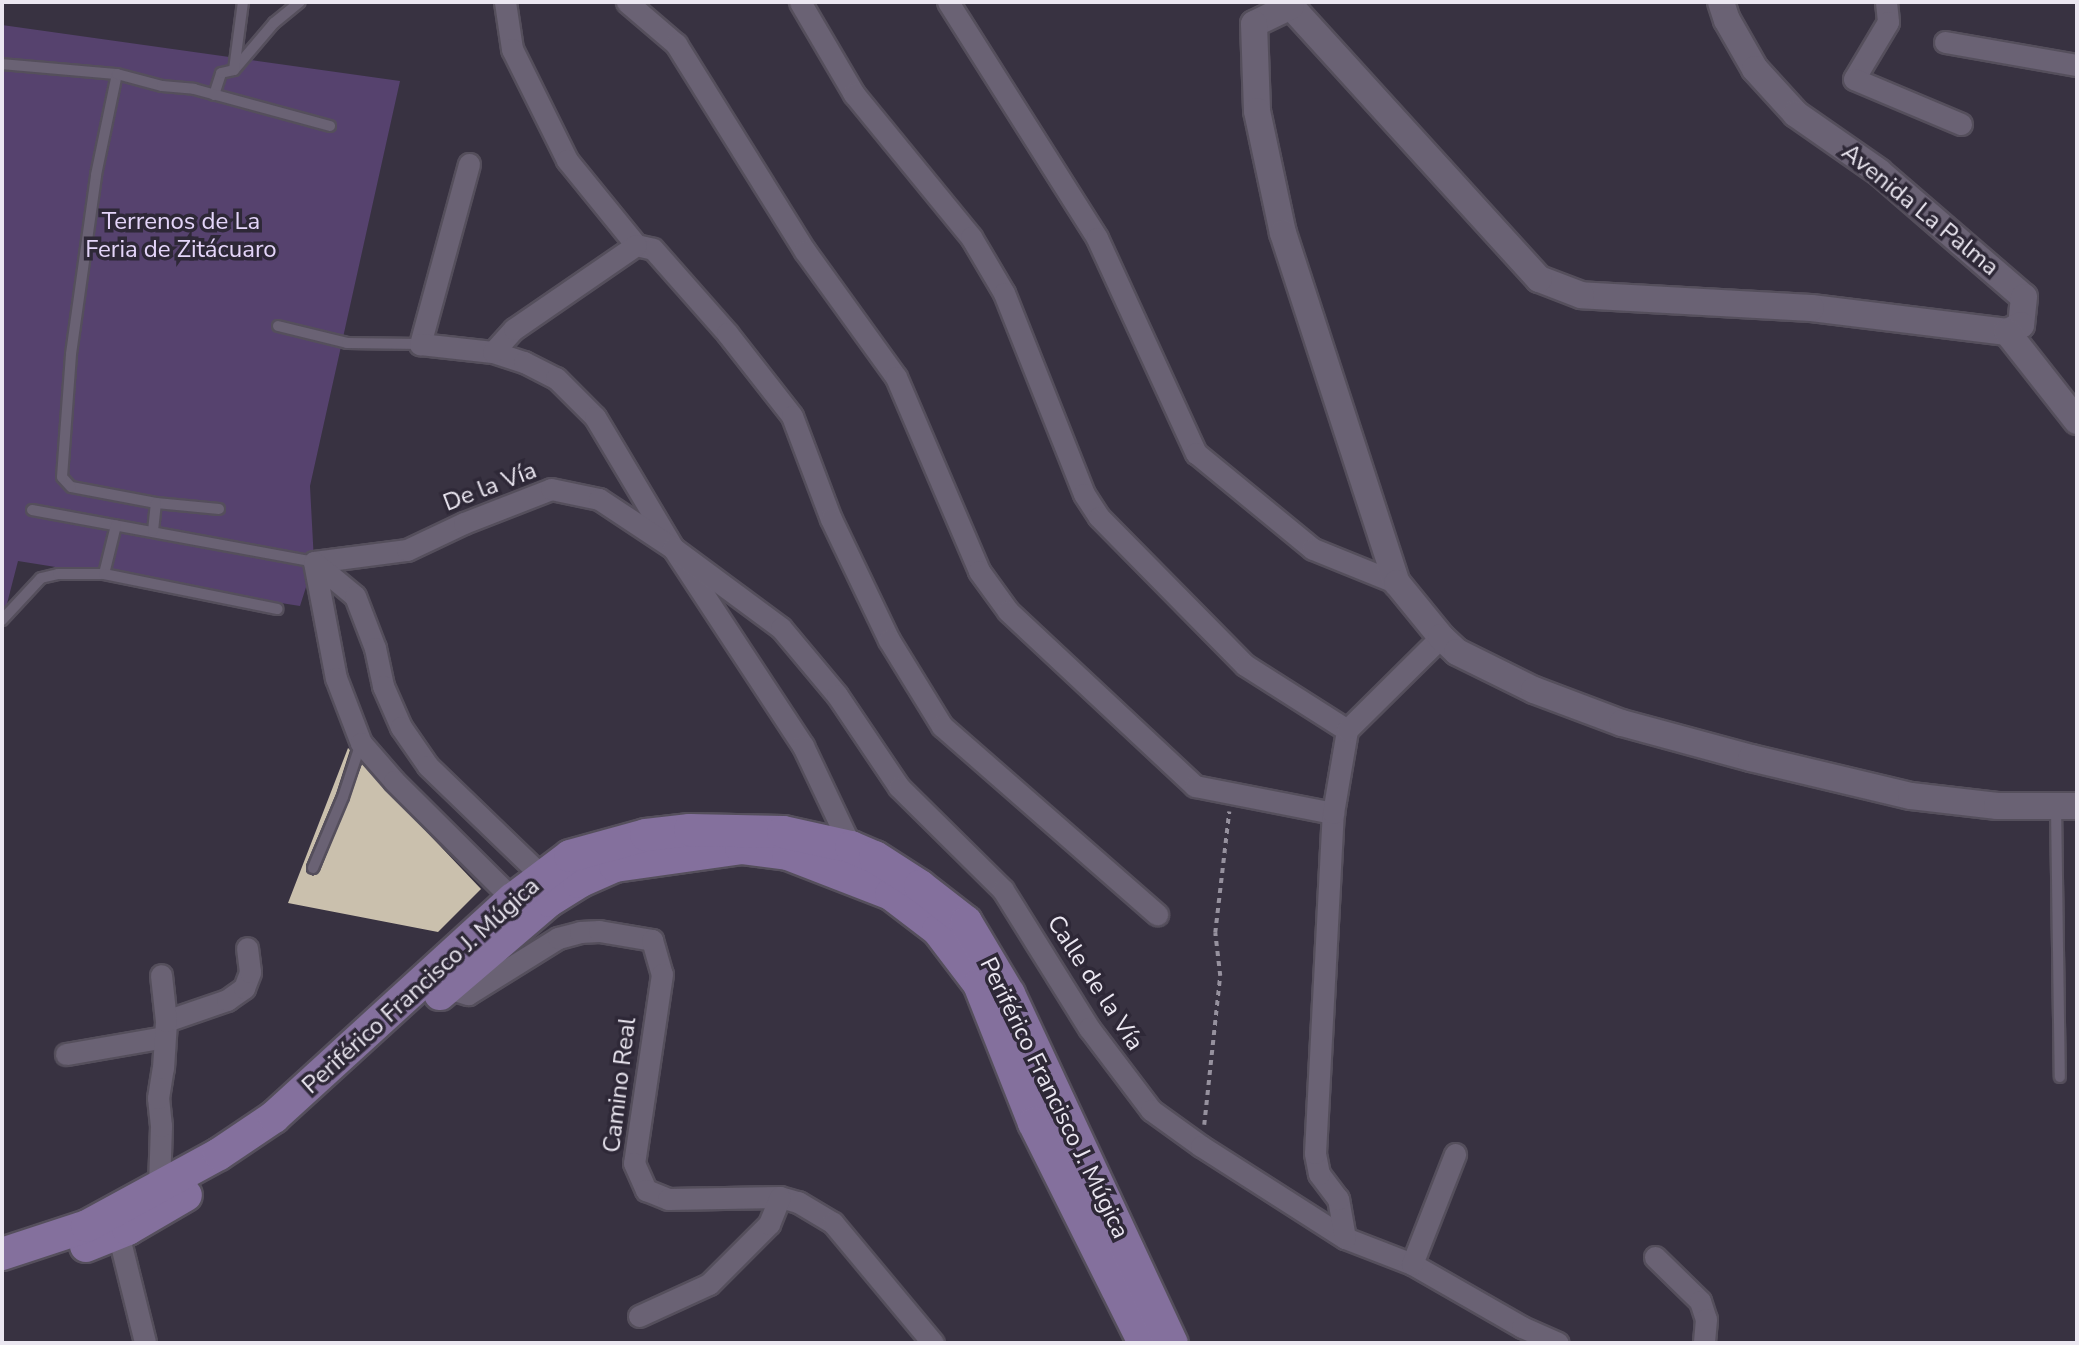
<!DOCTYPE html>
<html>
<head>
<meta charset="utf-8">
<style>
  body { margin:0 }
  #map { position:relative; width:2079px; height:1345px; overflow:hidden; background:#383241; font-family:"Nunito Sans",sans-serif }
  div>[style] { position:absolute }
  [style*='--x'] { left:calc(var(--x)*1px); top:calc(var(--y)*1px); width:calc(var(--w)*1px); rotate:calc(var(--a)*1deg) }
  .green>* { inset:0; background:#56426e }
  .building>* { inset:0; background:#cac0ad }
  .path>* { height:3.5px; margin-top:-1.75px; transform-origin:0; background:repeating-linear-gradient(90deg,#96919e 0 5px,transparent 0 10px) }
  .roads { filter:drop-shadow(2px 0 #554f5c) drop-shadow(-2px 0 #554f5c) drop-shadow(0 2px #554f5c) drop-shadow(0 -2px #554f5c) }
  .service>* { height:10px; margin:-5px; padding:0 5px; transform-origin:5px; border-radius:5px; background:#6a6274 }
  .minor>* { height:21px; margin:-10.5px; padding:0 10.5px; transform-origin:10.5px; border-radius:10.5px; background:#6a6274 }
  .tertiary>* { height:26px; margin:-13px; padding:0 13px; transform-origin:13px; border-radius:13px; background:#6a6274 }
  .primary>* { height:32px; margin:-16px; padding:0 16px; transform-origin:16px; border-radius:16px; background:#84709d }
  span { translate:-50% -50%; white-space:nowrap; text-align:center; line-height:1.15; -webkit-text-stroke:7px #2e2837; paint-order:stroke }
  .street-label { font-size:24px; color:#ebe7f1 }
  .park-label { font-size:24px; color:#e4d5f9 }
  .frame { position:absolute; inset:0; border:4px solid #ebe7f1; pointer-events:none }
</style>
</head>
<body>
<div id="map">
  <div class="green">
    <i style="clip-path:polygon(2px 25px,400px 81px,310px 486px,314px 562px,300px 606px,18px 561px,2px 623px)"></i>
  </div>
  <div class="building">
    <i style="clip-path:polygon(348px 748px,350px 750px,336px 794px,306px 865px,306px 872px,313px 876px,320px 871px,362px 764px,481px 889px,438px 932px,288px 903px)"></i>
  </div>
  <div class="path">
    <i style="--x:1204;--y:1125;--w:150;--a:-83.9"></i>
    <i style="--x:1220;--y:976;--w:43;--a:-96.6"></i>
    <i style="--x:1215;--y:933;--w:122;--a:-83.4"></i>
  </div>
  <div class="roads">
    <div class="service">
      <i style="--x:2;--y:64;--w:115;--a:5"></i>
      <i style="--x:234;--y:70;--w:62;--a:-49.6"></i>
      <i style="--x:274;--y:23;--w:33;--a:-39"></i>
      <i style="--x:214;--y:95;--w:23;--a:-72"></i>
      <i style="--x:221;--y:73;--w:13;--a:-13"></i>
      <i style="--x:234;--y:70;--w:69;--a:-82.5"></i>
      <i style="--x:278;--y:326;--w:71;--a:13.8"></i>
      <i style="--x:347;--y:343;--w:73;--a:0.8"></i>
      <i style="--x:219;--y:509;--w:63;--a:-174.6"></i>
      <i style="--x:156;--y:503;--w:86;--a:-169.3"></i>
      <i style="--x:71;--y:487;--w:13;--a:-132"></i>
      <i style="--x:62;--y:477;--w:123;--a:-85.8"></i>
      <i style="--x:71;--y:354;--w:181;--a:-82"></i>
      <i style="--x:96;--y:175;--w:103;--a:-78.3"></i>
      <i style="--x:117;--y:74;--w:47;--a:14.9"></i>
      <i style="--x:162;--y:86;--w:32;--a:5"></i>
      <i style="--x:194;--y:89;--w:141;--a:15.2"></i>
      <i style="--x:32;--y:510;--w:287;--a:10.4"></i>
      <i style="--x:153;--y:531;--w:28;--a:-84"></i>
      <i style="--x:104;--y:574;--w:50;--a:-76.2"></i>
      <i style="--x:2;--y:620;--w:57;--a:-47.1"></i>
      <i style="--x:41;--y:578;--w:17;--a:-13"></i>
      <i style="--x:58;--y:574;--w:46;--a:0"></i>
      <i style="--x:104;--y:574;--w:177;--a:11.4"></i>
      <i style="--x:2056;--y:806;--w:271;--a:89.2"></i>
      <i style="--x:313;--y:868;--w:77;--a:-67.1"></i>
      <i style="--x:343;--y:797;--w:57;--a:-71.6"></i>
    </div>
    <div class="minor">
      <i style="--x:505;--y:2;--w:48;--a:81.5"></i>
      <i style="--x:512;--y:49;--w:124;--a:63.6"></i>
      <i style="--x:567;--y:160;--w:109;--a:50.9"></i>
      <i style="--x:636;--y:245;--w:17;--a:13"></i>
      <i style="--x:653;--y:249;--w:112;--a:48.6"></i>
      <i style="--x:727;--y:333;--w:105;--a:51.9"></i>
      <i style="--x:792;--y:416;--w:110;--a:69.3"></i>
      <i style="--x:831;--y:519;--w:134;--a:64.4"></i>
      <i style="--x:889;--y:640;--w:101;--a:58.4"></i>
      <i style="--x:942;--y:726;--w:286;--a:41.2"></i>
      <i style="--x:627;--y:2;--w:65;--a:40.6"></i>
      <i style="--x:676;--y:44;--w:244;--a:58.1"></i>
      <i style="--x:805;--y:251;--w:155;--a:54.2"></i>
      <i style="--x:896;--y:377;--w:211;--a:66.8"></i>
      <i style="--x:979;--y:571;--w:49;--a:54.1"></i>
      <i style="--x:1008;--y:611;--w:256;--a:43.1"></i>
      <i style="--x:1195;--y:786;--w:141;--a:11.1"></i>
      <i style="--x:800;--y:2;--w:107;--a:59.6"></i>
      <i style="--x:854;--y:94;--w:185;--a:50.7"></i>
      <i style="--x:971;--y:237;--w:65;--a:59.5"></i>
      <i style="--x:1004;--y:293;--w:216;--a:68.3"></i>
      <i style="--x:1084;--y:494;--w:27;--a:57"></i>
      <i style="--x:1099;--y:517;--w:208;--a:45.4"></i>
      <i style="--x:1245;--y:665;--w:121;--a:32.5"></i>
      <i style="--x:948;--y:2;--w:279;--a:57.7"></i>
      <i style="--x:1097;--y:238;--w:237;--a:65.3"></i>
      <i style="--x:1196;--y:453;--w:151;--a:39.4"></i>
      <i style="--x:1313;--y:549;--w:91;--a:22"></i>
      <i style="--x:1886;--y:2;--w:20;--a:84"></i>
      <i style="--x:1888;--y:22;--w:66;--a:120.8"></i>
      <i style="--x:1854;--y:79;--w:116;--a:22.8"></i>
      <i style="--x:1945;--y:42;--w:134;--a:9.9"></i>
      <i style="--x:469;--y:164;--w:187;--a:105.2"></i>
      <i style="--x:420;--y:344;--w:73;--a:6.3"></i>
      <i style="--x:493;--y:352;--w:33;--a:18"></i>
      <i style="--x:524;--y:362;--w:36;--a:27"></i>
      <i style="--x:556;--y:378;--w:55;--a:45"></i>
      <i style="--x:595;--y:417;--w:152;--a:59.2"></i>
      <i style="--x:673;--y:548;--w:237;--a:56.7"></i>
      <i style="--x:803;--y:746;--w:112;--a:64.6"></i>
      <i style="--x:493;--y:352;--w:31;--a:-48"></i>
      <i style="--x:514;--y:329;--w:148;--a:-34.5"></i>
      <i style="--x:314;--y:562;--w:94;--a:-7.4"></i>
      <i style="--x:407;--y:550;--w:63;--a:-25.3"></i>
      <i style="--x:464;--y:523;--w:93;--a:-21.3"></i>
      <i style="--x:551;--y:489;--w:49;--a:11.8"></i>
      <i style="--x:599;--y:499;--w:89;--a:33.5"></i>
      <i style="--x:673;--y:548;--w:134;--a:36.5"></i>
      <i style="--x:781;--y:628;--w:87;--a:50.1"></i>
      <i style="--x:837;--y:695;--w:111;--a:56"></i>
      <i style="--x:899;--y:787;--w:146;--a:44.7"></i>
      <i style="--x:1003;--y:890;--w:163;--a:58.1"></i>
      <i style="--x:1089;--y:1028;--w:103;--a:52.9"></i>
      <i style="--x:1151;--y:1110;--w:62;--a:35.8"></i>
      <i style="--x:1201;--y:1146;--w:171;--a:32.6"></i>
      <i style="--x:1345;--y:1238;--w:72;--a:21.2"></i>
      <i style="--x:1412;--y:1264;--w:127;--a:29.8"></i>
      <i style="--x:1522;--y:1327;--w:39;--a:24"></i>
      <i style="--x:314;--y:562;--w:118;--a:79.3"></i>
      <i style="--x:336;--y:678;--w:70;--a:69"></i>
      <i style="--x:361;--y:743;--w:50;--a:49"></i>
      <i style="--x:394;--y:781;--w:168;--a:44.8"></i>
      <i style="--x:314;--y:562;--w:53;--a:39.7"></i>
      <i style="--x:355;--y:596;--w:56;--a:69"></i>
      <i style="--x:375;--y:648;--w:39;--a:78"></i>
      <i style="--x:383;--y:686;--w:45;--a:66.3"></i>
      <i style="--x:401;--y:727;--w:47;--a:55.3"></i>
      <i style="--x:428;--y:766;--w:158;--a:44"></i>
      <i style="--x:448;--y:988;--w:21;--a:17"></i>
      <i style="--x:468;--y:994;--w:106;--a:-31.9"></i>
      <i style="--x:558;--y:938;--w:23;--a:-15"></i>
      <i style="--x:580;--y:932;--w:19;--a:-3"></i>
      <i style="--x:599;--y:931;--w:54;--a:9.6"></i>
      <i style="--x:652;--y:940;--w:35;--a:74"></i>
      <i style="--x:662;--y:974;--w:191;--a:98.4"></i>
      <i style="--x:634;--y:1163;--w:30;--a:66"></i>
      <i style="--x:646;--y:1190;--w:24;--a:22"></i>
      <i style="--x:668;--y:1199;--w:112;--a:-1"></i>
      <i style="--x:780;--y:1197;--w:19;--a:16"></i>
      <i style="--x:798;--y:1202;--w:41;--a:31"></i>
      <i style="--x:833;--y:1223;--w:156;--a:50.2"></i>
      <i style="--x:166;--y:1021;--w:65;--a:-19"></i>
      <i style="--x:227;--y:1000;--w:21;--a:-35"></i>
      <i style="--x:244;--y:988;--w:17;--a:-69"></i>
      <i style="--x:250;--y:972;--w:24;--a:-97"></i>
      <i style="--x:66;--y:1054;--w:99;--a:-9.8"></i>
      <i style="--x:159;--y:1186;--w:60;--a:-88.1"></i>
      <i style="--x:161;--y:1126;--w:28;--a:-96"></i>
      <i style="--x:158;--y:1098;--w:30;--a:-81"></i>
      <i style="--x:163;--y:1068;--w:47;--a:-86.3"></i>
      <i style="--x:166;--y:1021;--w:46;--a:-96.2"></i>
      <i style="--x:118;--y:1233;--w:112;--a:76.1"></i>
      <i style="--x:1345;--y:1238;--w:40;--a:-100"></i>
      <i style="--x:1338;--y:1199;--w:31;--a:-127"></i>
      <i style="--x:1319;--y:1174;--w:21;--a:-101"></i>
      <i style="--x:1315;--y:1153;--w:340;--a:-87"></i>
      <i style="--x:1333;--y:813;--w:84;--a:-80.4"></i>
      <i style="--x:1347;--y:730;--w:132;--a:-44.7"></i>
      <i style="--x:1655;--y:1257;--w:63;--a:44.4"></i>
      <i style="--x:1700;--y:1301;--w:19;--a:72"></i>
      <i style="--x:1706;--y:1319;--w:24;--a:95"></i>
      <i style="--x:1412;--y:1264;--w:118;--a:-68.6"></i>
      <i style="--x:639;--y:1316;--w:77;--a:-24.6"></i>
      <i style="--x:709;--y:1284;--w:85;--a:-45"></i>
      <i style="--x:769;--y:1224;--w:29;--a:-68"></i>
    </div>
    <div class="tertiary">
      <i style="--x:1721;--y:2;--w:19;--a:72"></i>
      <i style="--x:1727;--y:20;--w:56;--a:60.3"></i>
      <i style="--x:1755;--y:69;--w:61;--a:47.7"></i>
      <i style="--x:1796;--y:114;--w:101;--a:34.9"></i>
      <i style="--x:1879;--y:172;--w:191;--a:40.8"></i>
      <i style="--x:2024;--y:297;--w:28;--a:96"></i>
      <i style="--x:2021;--y:325;--w:16;--a:153"></i>
      <i style="--x:2007;--y:332;--w:197;--a:-173"></i>
      <i style="--x:1811;--y:308;--w:230;--a:-176.8"></i>
      <i style="--x:1581;--y:295;--w:45;--a:-159.1"></i>
      <i style="--x:1539;--y:279;--w:369;--a:-132.3"></i>
      <i style="--x:1291;--y:6;--w:41;--a:154.1"></i>
      <i style="--x:1254;--y:24;--w:87;--a:88"></i>
      <i style="--x:1257;--y:111;--w:125;--a:78"></i>
      <i style="--x:1283;--y:233;--w:368;--a:72"></i>
      <i style="--x:1397;--y:583;--w:70;--a:50.8"></i>
      <i style="--x:1441;--y:637;--w:22;--a:43"></i>
      <i style="--x:1457;--y:652;--w:86;--a:26.3"></i>
      <i style="--x:1534;--y:690;--w:94;--a:20.6"></i>
      <i style="--x:1622;--y:723;--w:134;--a:15.2"></i>
      <i style="--x:1751;--y:758;--w:164;--a:13.4"></i>
      <i style="--x:1911;--y:796;--w:87;--a:6.6"></i>
      <i style="--x:1997;--y:806;--w:80;--a:0"></i>
      <i style="--x:2007;--y:332;--w:113;--a:51.8"></i>
    </div>
    <div class="primary">
      <i style="--x:440;--y:994;--w:143;--a:-40.5"></i>
      <i style="--x:549;--y:901;--w:36;--a:-32"></i>
      <i style="--x:579;--y:882;--w:39;--a:-24"></i>
      <i style="--x:615;--y:866;--w:127;--a:-8.1"></i>
      <i style="--x:741;--y:848;--w:47;--a:7.3"></i>
      <i style="--x:788;--y:854;--w:110;--a:21.2"></i>
      <i style="--x:891;--y:894;--w:59;--a:37.5"></i>
      <i style="--x:938;--y:930;--w:68;--a:52.8"></i>
      <i style="--x:979;--y:984;--w:149;--a:68.4"></i>
      <i style="--x:1034;--y:1123;--w:246;--a:63.4"></i>
      <i style="--x:86;--y:1246;--w:45;--a:-22"></i>
      <i style="--x:128;--y:1229;--w:67;--a:-30.4"></i>
      <i style="--x:2;--y:1254;--w:89;--a:-18.2"></i>
      <i style="--x:87;--y:1226;--w:150;--a:-28.6"></i>
      <i style="--x:219;--y:1154;--w:66;--a:-33.9"></i>
      <i style="--x:274;--y:1117;--w:323;--a:-42.4"></i>
      <i style="--x:513;--y:899;--w:71;--a:-37"></i>
      <i style="--x:570;--y:856;--w:79;--a:-15.4"></i>
      <i style="--x:646;--y:835;--w:44;--a:-6.5"></i>
      <i style="--x:690;--y:830;--w:93;--a:1.2"></i>
      <i style="--x:783;--y:832;--w:70;--a:12.4"></i>
      <i style="--x:851;--y:847;--w:26;--a:23"></i>
      <i style="--x:875;--y:857;--w:54;--a:32.8"></i>
      <i style="--x:920;--y:886;--w:58;--a:38"></i>
      <i style="--x:966;--y:922;--w:84;--a:59.2"></i>
      <i style="--x:1009;--y:994;--w:385;--a:65"></i>
    </div>
  </div>
  <div class="street-label">
    <span style="left:1920px;top:210px;rotate:39deg">Avenida La Palma</span>
    <span style="left:490px;top:487px;rotate:-21deg">De la Vía</span>
    <span style="left:1095px;top:983px;rotate:57deg">Calle de la Vía</span>
    <span style="left:421px;top:986px;rotate:-42deg">Periférico Francisco J. Múgica</span>
    <span style="left:620px;top:1085px;rotate:-83deg">Camino Real</span>
    <span style="left:1054px;top:1098px;rotate:64deg">Periférico Francisco J. Múgica</span>
  </div>
  <div class="park-label">
    <span style="left:181px;top:236px">Terrenos de La<br>Feria de Zitácuaro</span>
  </div>
  <div class="frame"></div>
</div>
</body>
</html>
